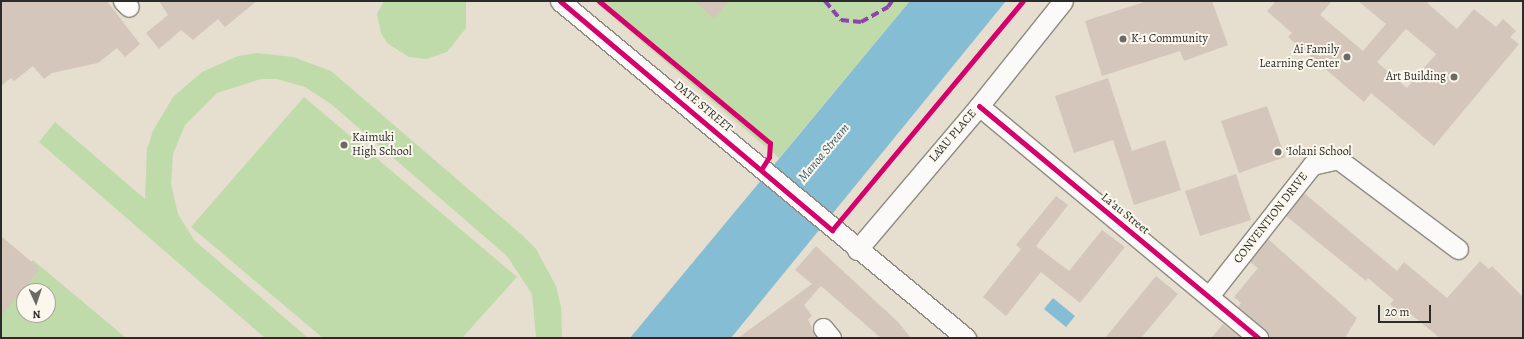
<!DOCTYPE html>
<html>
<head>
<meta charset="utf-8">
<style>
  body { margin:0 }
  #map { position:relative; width:1524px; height:339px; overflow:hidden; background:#e6dfcf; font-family:Alegreya,serif }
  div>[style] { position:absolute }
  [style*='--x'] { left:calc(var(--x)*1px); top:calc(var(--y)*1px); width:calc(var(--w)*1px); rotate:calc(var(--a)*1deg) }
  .green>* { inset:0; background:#bedba9 }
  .water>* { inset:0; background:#85bdd4 }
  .building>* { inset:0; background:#d4c6bb }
  .roads { filter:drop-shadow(1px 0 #8f8b83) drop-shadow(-1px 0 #8f8b83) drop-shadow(0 1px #8f8b83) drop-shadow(0 -1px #8f8b83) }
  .minor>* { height:19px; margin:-9.5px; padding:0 9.5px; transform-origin:9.5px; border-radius:9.5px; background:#fbfaf8 }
  .quiet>* { height:4px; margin-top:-2px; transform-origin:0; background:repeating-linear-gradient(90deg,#8e44ad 0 8px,transparent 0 12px) }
  .cycleway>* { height:5px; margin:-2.5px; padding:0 2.5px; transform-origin:2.5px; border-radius:2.5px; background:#d6006c }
  .dots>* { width:11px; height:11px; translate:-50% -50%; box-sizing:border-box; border:2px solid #fbf7ec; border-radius:50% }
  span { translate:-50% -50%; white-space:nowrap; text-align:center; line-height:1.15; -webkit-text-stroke:4px #fbf7ec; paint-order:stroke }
  .poi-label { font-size:12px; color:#2b2b2b }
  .left { translate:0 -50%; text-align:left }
  .right { translate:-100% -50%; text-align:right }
  .street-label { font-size:12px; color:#2b2b2b }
  .water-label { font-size:13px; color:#3c5967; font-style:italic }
  .frame { position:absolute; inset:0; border:2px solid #2b2b2b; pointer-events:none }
  .north { position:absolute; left:16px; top:283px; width:40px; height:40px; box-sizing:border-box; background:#fbf7ec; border:1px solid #a8a59f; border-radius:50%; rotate:177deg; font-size:11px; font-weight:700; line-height:16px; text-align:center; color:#2b2b2b }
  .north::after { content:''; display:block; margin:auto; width:14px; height:18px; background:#6c6a64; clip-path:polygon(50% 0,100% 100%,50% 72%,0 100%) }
  .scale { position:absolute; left:1378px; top:305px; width:53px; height:18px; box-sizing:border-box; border:2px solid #2b2b2b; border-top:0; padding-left:5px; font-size:12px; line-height:14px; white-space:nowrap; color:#2b2b2b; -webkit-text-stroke:3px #fbf7ec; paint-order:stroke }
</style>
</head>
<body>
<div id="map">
  <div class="green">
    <i style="clip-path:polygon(384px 1px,466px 1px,466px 28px,447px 52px,426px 59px,409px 57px,387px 43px,381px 33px,377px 14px)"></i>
    <i style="clip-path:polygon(594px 1px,910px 1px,779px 158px)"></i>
    <i style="clip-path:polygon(257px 53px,293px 57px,331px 71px,522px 235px,536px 249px,556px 286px,561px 307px,562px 338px,536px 338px,532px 294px,507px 256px,331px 104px,305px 87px,277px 79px,261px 79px,217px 93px,185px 125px,173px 154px,171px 184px,178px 214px,194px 240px,308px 338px,265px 338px,39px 142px,55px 122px,145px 199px,147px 149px,153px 131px,173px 97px,202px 72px,238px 56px)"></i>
    <i style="clip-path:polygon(304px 97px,517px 277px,462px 338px,323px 338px,191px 227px)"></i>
    <i style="clip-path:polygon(evenodd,33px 260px,126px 338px,1px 338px,1px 298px,33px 260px,24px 291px,48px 291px,48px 315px,24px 315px,24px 291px)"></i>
  </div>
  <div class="water">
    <i style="clip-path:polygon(910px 1px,1006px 1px,731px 338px,630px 338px)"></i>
    <i style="clip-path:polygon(1053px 298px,1075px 316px,1066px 327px,1044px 309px)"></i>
  </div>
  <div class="building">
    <i style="clip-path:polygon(1px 1px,107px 1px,140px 44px,125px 57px,117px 48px,98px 63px,52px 73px,44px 79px,33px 66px,14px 81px,11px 78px,1px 86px)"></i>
    <i style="clip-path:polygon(159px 1px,257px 1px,225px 27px,218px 19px,193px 40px,181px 30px,159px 49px,146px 33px,168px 15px)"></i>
    <i style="clip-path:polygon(694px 1px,729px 1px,714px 18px)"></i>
    <i style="clip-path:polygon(1147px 1px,1212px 1px,1228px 45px,1184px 61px,1180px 51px,1102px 76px,1085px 21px)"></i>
    <i style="clip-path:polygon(evenodd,1276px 1px,1332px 1px,1320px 15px,1363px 51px,1386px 24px,1358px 1px,1425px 1px,1457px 29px,1474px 9px,1496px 27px,1503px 19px,1516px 31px,1510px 37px,1519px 44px,1434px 146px,1371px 93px,1364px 102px,1288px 37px,1292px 33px,1267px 11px,1276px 1px,1406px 29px,1436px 54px,1407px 88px,1377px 62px,1406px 29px)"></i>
    <i style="clip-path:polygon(1108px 78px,1132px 151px,1165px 140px,1181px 190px,1134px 205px,1113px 140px,1074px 153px,1055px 96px)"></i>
    <i style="clip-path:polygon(1267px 106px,1285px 157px,1239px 173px,1221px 121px)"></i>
    <i style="clip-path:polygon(1236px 174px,1251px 220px,1200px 236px,1185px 191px)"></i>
    <i style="clip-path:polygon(1304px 193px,1397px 271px,1404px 262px,1447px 298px,1480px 261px,1489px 269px,1492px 266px,1523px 297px,1523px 338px,1440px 338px,1407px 311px,1403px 316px,1390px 304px,1394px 300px,1368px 278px,1366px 281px,1286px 216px)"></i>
    <i style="clip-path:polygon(1056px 196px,1068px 205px,1036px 246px,1069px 271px,1102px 230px,1125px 247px,1080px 303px,1041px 272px,1006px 316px,983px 297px,1021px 249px,1016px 245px)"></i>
    <i style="clip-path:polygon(1px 236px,40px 269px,1px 316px)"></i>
    <i style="clip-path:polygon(1268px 239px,1357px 318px,1345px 338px,1269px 338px,1265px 330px,1238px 307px,1241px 303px,1234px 297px,1258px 268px,1250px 262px)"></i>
    <i style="clip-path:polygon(816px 246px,898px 322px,911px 338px,881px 338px,821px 286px,804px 305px,812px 316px,808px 319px,817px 338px,738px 338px,812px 284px,795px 270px)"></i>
    <i style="clip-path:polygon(1156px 276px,1178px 294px,1141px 338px,1105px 338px)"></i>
    <i style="clip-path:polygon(1223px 324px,1241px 338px,1211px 338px)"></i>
  </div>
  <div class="roads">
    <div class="minor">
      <i style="--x:123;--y:1;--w:8;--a:45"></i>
      <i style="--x:560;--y:1;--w:528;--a:39.69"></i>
      <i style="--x:979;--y:106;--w:363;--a:39.7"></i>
      <i style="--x:857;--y:250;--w:189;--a:-49.7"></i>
      <i style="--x:979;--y:106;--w:134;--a:-51.3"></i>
      <i style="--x:1209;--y:296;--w:167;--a:-51.8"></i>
      <i style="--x:1312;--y:165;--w:27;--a:-13"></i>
      <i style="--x:1338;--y:159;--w:150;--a:36.9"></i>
      <i style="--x:823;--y:328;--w:13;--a:51"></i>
    </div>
  </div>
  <div class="quiet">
    <i style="--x:825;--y:1;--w:25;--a:50"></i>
    <i style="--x:841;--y:20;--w:20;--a:6"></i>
    <i style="--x:861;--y:22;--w:31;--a:-29"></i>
    <i style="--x:888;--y:7;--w:7;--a:-56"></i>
  </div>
  <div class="cycleway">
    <i style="--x:560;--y:1;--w:356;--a:40.1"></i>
    <i style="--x:832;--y:230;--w:298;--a:-50.2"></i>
    <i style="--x:599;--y:1;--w:222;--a:39.7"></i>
    <i style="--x:770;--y:143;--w:14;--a:94"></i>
    <i style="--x:769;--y:157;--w:13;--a:122"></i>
    <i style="--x:979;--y:106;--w:363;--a:39.7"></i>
  </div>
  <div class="dots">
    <i style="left:1123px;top:39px;background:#6c6a64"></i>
    <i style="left:1347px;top:57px;background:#6c6a64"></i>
    <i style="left:1454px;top:77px;background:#6c6a64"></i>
    <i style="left:344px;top:145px;background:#6c6a64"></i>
    <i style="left:1278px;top:152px;background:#6c6a64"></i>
  </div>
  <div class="poi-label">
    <span class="left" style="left:1131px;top:39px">K-1 Community</span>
    <span class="right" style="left:1339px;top:57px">Ai Family<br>Learning Center</span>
    <span class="right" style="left:1446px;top:77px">Art Building</span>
    <span class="left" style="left:352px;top:145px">Kaimuki<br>High School</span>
    <span class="left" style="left:1286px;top:152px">ʻIolani School</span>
  </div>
  <div class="street-label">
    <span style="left:703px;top:107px;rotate:40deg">DATE STREET</span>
    <span style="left:953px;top:136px;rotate:-49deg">LA'AU PLACE</span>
    <span style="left:1125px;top:214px;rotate:39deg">Laʻau Street</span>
    <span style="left:1271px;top:218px;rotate:-52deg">CONVENTION DRIVE</span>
  </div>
  <div class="water-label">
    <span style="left:824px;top:153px;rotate:-50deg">Manoa Stream</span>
  </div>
  <div class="frame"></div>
  <div class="north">N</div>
  <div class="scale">20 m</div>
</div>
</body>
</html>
